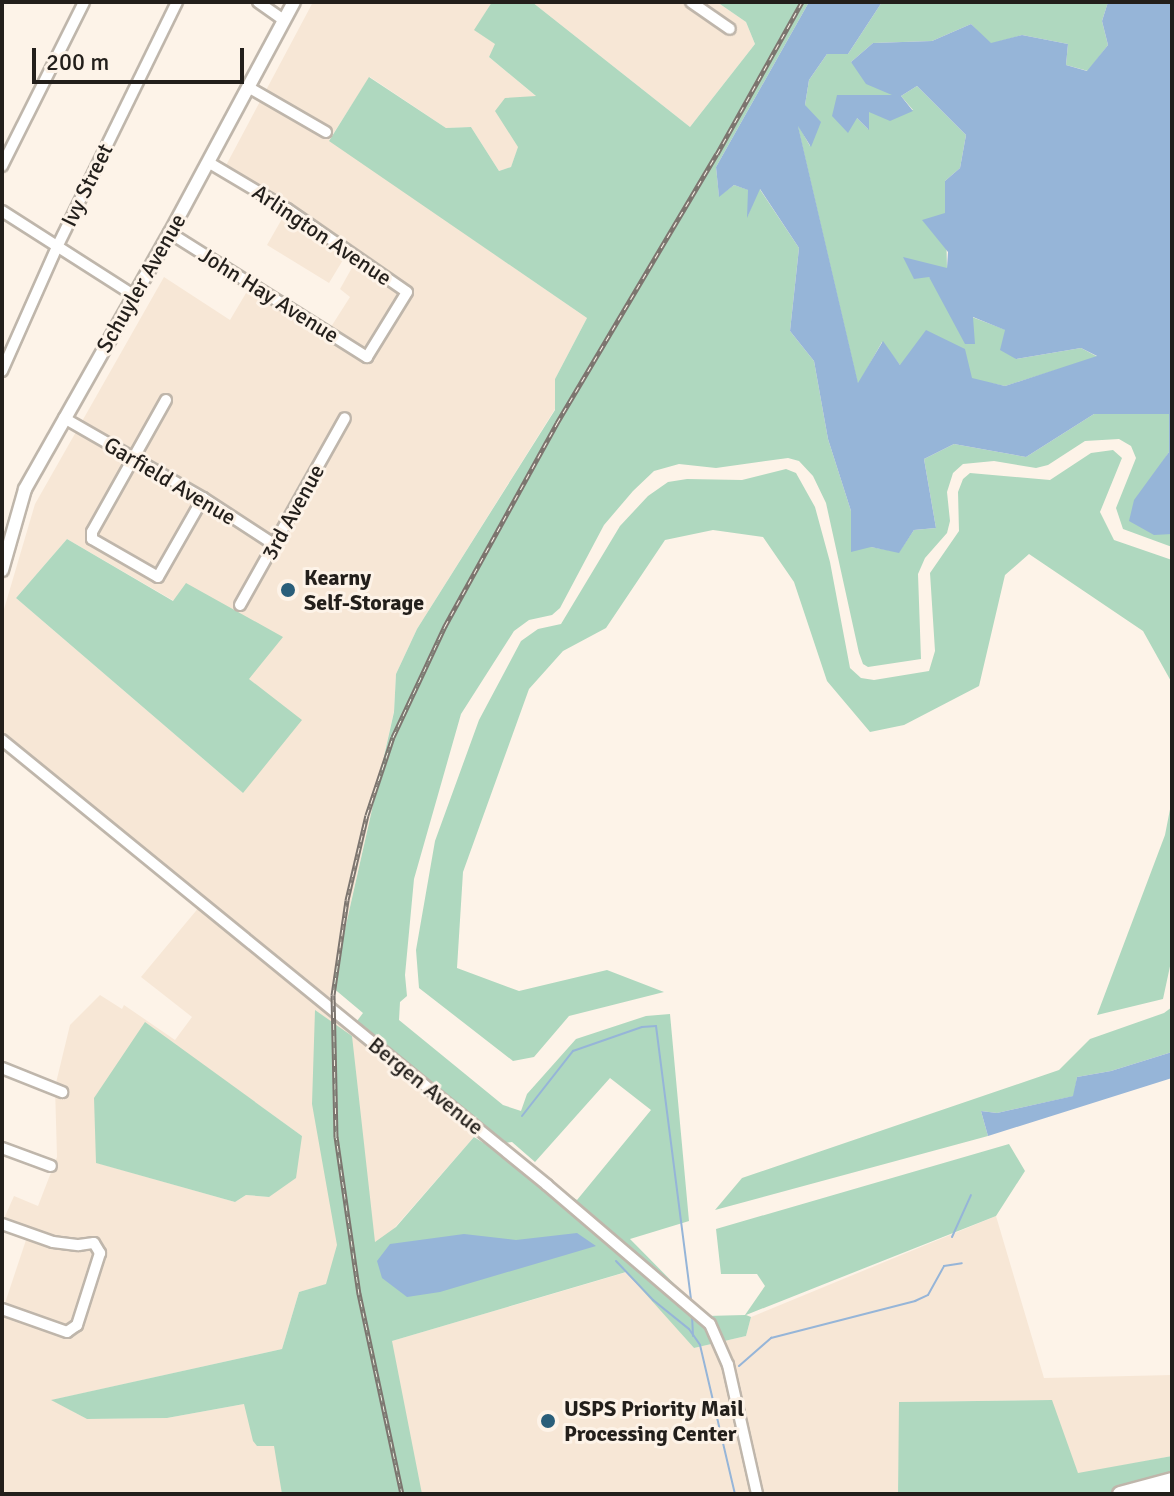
<!DOCTYPE html>
<html>
<head>
<meta charset="utf-8">
<style>
  body { margin:0 }
  #map { position:relative; width:1174px; height:1496px; overflow:hidden; background:#fdf3e8; font-family:Signika,sans-serif }
  div>[style] { position:absolute }
  [style*='--x'] { left:calc(var(--x)*1px); top:calc(var(--y)*1px); width:calc(var(--w)*1px); rotate:calc(var(--a)*1deg) }
  .built>* { inset:0; background:#f7e7d6 }
  .green>* { inset:0; background:#afd8bf }
  .water>* { inset:0; background:#96b5d8 }
  .stream>* { height:2px; margin:-1px; padding:0 1px; transform-origin:1px; border-radius:1px; background:#96b5d8 }
  .roads { filter:drop-shadow(2px 0 #bfb6ab) drop-shadow(-2px 0 #bfb6ab) drop-shadow(0 2px #bfb6ab) drop-shadow(0 -2px #bfb6ab) }
  .minor>* { height:10px; margin:-5px; padding:0 5px; transform-origin:5px; border-radius:5px; background:#fff }
  .major>* { height:12px; margin:-6px; padding:0 6px; transform-origin:6px; border-radius:6px; background:#fff }
  .highway>* { height:14px; margin:-7px; padding:0 7px; transform-origin:7px; border-radius:7px; background:#fff }
  .rail>* { height:5px; margin-top:-2.5px; transform-origin:0; background:repeating-linear-gradient(90deg,#fdf3e8 0 6px,#7c756f 0 12px); box-sizing:border-box; border-block:2px solid #7c756f }
  .dots>* { width:22px; height:22px; translate:-50% -50%; box-sizing:border-box; border:4px solid #fdf3e8; border-radius:50% }
  span { translate:-50% -50%; white-space:nowrap; text-align:center; line-height:1.15; -webkit-text-stroke:6px #fdf3e8; paint-order:stroke }
  .street-label { font-size:22px; color:#231f1b }
  .poi-label { font-size:22px; color:#231f1b; font-weight:700 }
  .left { translate:0 -50%; text-align:left }
  .frame { position:absolute; inset:0; border:4px solid #231f1b; pointer-events:none }
  .scale { position:absolute; left:32px; top:48px; width:212px; height:36px; box-sizing:border-box; border:4px solid #231f1b; border-top:0; padding-left:10px; font-size:24px; line-height:28px; white-space:nowrap; color:#231f1b; -webkit-text-stroke:6px #fdf3e8; paint-order:stroke }
</style>
</head>
<body>
<div id="map">
  <div class="built">
    <i style="clip-path:polygon(evenodd,313px 2px,492px 2px,475px 30px,496px 44px,489px 57px,537px 97px,511px 167px,499px 171px,471px 127px,446px 128px,370px 77px,329px 140px,587px 318px,555px 379px,555px 409px,417px 629px,396px 674px,394px 711px,327px 1009px,474px 1137px,383px 1241px,338px 1281px,299px 1292px,282px 1349px,52px 1400px,87px 1419px,167px 1418px,244px 1404px,392px 1341px,627px 1272px,694px 1348px,746px 1336px,751px 1317px,996px 1216px,1044px 1378px,1172px 1375px,1172px 1456px,1078px 1474px,1051px 1400px,900px 1402px,898px 1494px,2px 1494px,2px 1312px,28px 1234px,2px 1223px,14px 1196px,38px 1206px,57px 1157px,55px 1087px,70px 1025px,100px 995px,122px 1009px,124px 1005px,175px 1040px,192px 1017px,141px 977px,200px 906px,2px 740px,2px 616px,35px 504px,164px 277px,230px 320px,252px 283px,329px 330px,350px 297px,340px 289px,358px 257px,349px 250px,329px 283px,267px 245px,287px 210px,223px 171px,313px 2px,67px 539px,174px 601px,186px 584px,249px 679px,243px 793px,16px 598px,67px 539px,313px 2px,145px 1023px,302px 1136px,269px 1197px,246px 1195px,235px 1202px,97px 1163px,145px 1023px)"></i>
    <i style="clip-path:polygon(532px 2px,717px 2px,746px 22px,755px 44px,690px 127px)"></i>
  </div>
  <div class="green">
    <i style="clip-path:polygon(492px 2px,532px 2px,690px 127px,755px 44px,746px 22px,717px 2px,809px 2px,716px 167px,719px 196px,734px 185px,749px 190px,748px 215px,759px 188px,799px 248px,790px 331px,814px 361px,828px 439px,851px 511px,854px 544px,899px 552px,914px 530px,936px 528px,924px 459px,954px 444px,1026px 457px,1094px 414px,1170px 413px,1169px 452px,1160px 466px,1154px 534px,1172px 534px,1172px 547px,1123px 529px,1116px 508px,1136px 458px,1131px 446px,1119px 439px,1085px 441px,1048px 465px,1036px 468px,994px 461px,963px 464px,953px 473px,947px 492px,950px 521px,947px 533px,925px 558px,918px 574px,921px 659px,868px 667px,863px 664px,859px 653px,826px 503px,813px 476px,799px 461px,788px 458px,716px 468px,679px 464px,654px 471px,633px 491px,604px 525px,560px 608px,552px 615px,529px 620px,514px 631px,461px 714px,414px 879px,405px 975px,407px 996px,400px 1002px,399px 1020px,503px 1105px,521px 1111px,527px 1094px,576px 1039px,646px 1016px,670px 1014px,689px 1221px,630px 1239px,706px 1316px,745px 1315px,765px 1286px,757px 1274px,721px 1274px,716px 1229px,1009px 1144px,1025px 1171px,996px 1216px,746px 1315px,751px 1317px,746px 1336px,694px 1348px,626px 1272px,392px 1341px,422px 1494px,282px 1494px,274px 1446px,257px 1446px,253px 1441px,244px 1404px,167px 1418px,87px 1419px,51px 1400px,282px 1349px,299px 1292px,326px 1284px,337px 1245px,312px 1104px,315px 1010px,352px 1036px,375px 1242px,396px 1227px,474px 1137px,577px 1200px,651px 1110px,610px 1078px,535px 1162px,512px 1142px,505px 1143px,357px 1021px,363px 1013px,332px 987px,394px 712px,396px 674px,417px 629px,555px 410px,555px 379px,587px 318px,329px 141px,369px 77px,446px 128px,471px 127px,499px 171px,511px 167px,518px 147px,495px 111px,505px 98px,536px 96px,489px 57px,495px 44px,474px 30px)"></i>
    <i style="clip-path:polygon(882px 2px,1108px 2px,1102px 21px,1108px 45px,1088px 71px,1066px 65px,1068px 44px,1022px 35px,990px 44px,971px 24px,932px 41px,873px 43px,851px 62px,895px 95px,857px 118px,868px 129px,869px 111px,913px 110px,901px 96px,917px 86px,966px 135px,960px 168px,945px 181px,947px 269px,929px 277px,972px 317px,1006px 330px,1016px 359px,1081px 348px,1098px 357px,1005px 386px,900px 365px,882px 342px,858px 385px,797px 123px,810px 146px,805px 105px,809px 80px,827px 54px,848px 54px)"></i>
    <i style="clip-path:polygon(1113px 450px,1122px 458px,1100px 512px,1114px 540px,1172px 560px,1172px 683px,1143px 631px,1029px 554px,1005px 575px,979px 686px,904px 725px,870px 732px,827px 681px,794px 582px,763px 537px,713px 530px,665px 540px,606px 628px,563px 651px,529px 689px,463px 872px,457px 968px,519px 991px,607px 970px,664px 992px,569px 1016px,534px 1057px,513px 1061px,419px 988px,416px 950px,435px 841px,479px 720px,521px 641px,538px 629px,561px 624px,620px 526px,648px 496px,668px 482px,687px 479px,742px 480px,786px 469px,796px 473px,815px 507px,830px 562px,850px 668px,861px 678px,874px 680px,929px 671px,935px 651px,930px 573px,959px 531px,958px 492px,963px 479px,970px 473px,1050px 480px,1091px 453px)"></i>
    <i style="clip-path:polygon(67px 539px,173px 601px,186px 583px,283px 637px,249px 679px,302px 720px,243px 793px,16px 598px)"></i>
    <i style="clip-path:polygon(1172px 799px,1172px 957px,1163px 999px,1097px 1015px,1165px 835px)"></i>
    <i style="clip-path:polygon(1172px 1007px,1172px 1052px,1111px 1071px,1077px 1077px,1074px 1096px,997px 1113px,981px 1111px,988px 1136px,715px 1210px,742px 1178px,1059px 1070px,1090px 1039px,1164px 1013px)"></i>
    <i style="clip-path:polygon(145px 1022px,302px 1136px,296px 1178px,269px 1197px,246px 1195px,235px 1202px,96px 1163px,94px 1098px)"></i>
    <i style="clip-path:polygon(1052px 1400px,1078px 1473px,1172px 1456px,1172px 1480px,1120px 1494px,898px 1494px,899px 1402px)"></i>
  </div>
  <div class="water">
    <i style="clip-path:polygon(809px 2px,882px 2px,848px 54px,827px 54px,809px 80px,805px 105px,821px 122px,811px 147px,798px 126px,858px 383px,883px 341px,900px 365px,926px 330px,965px 349px,972px 378px,1005px 386px,1097px 356px,1081px 348px,1016px 359px,1000px 350px,1005px 330px,973px 317px,975px 344px,965px 344px,929px 277px,914px 279px,903px 257px,947px 268px,948px 252px,922px 220px,945px 213px,945px 181px,960px 168px,966px 135px,917px 86px,901px 96px,913px 111px,890px 121px,869px 112px,869px 130px,857px 118px,848px 133px,832px 116px,837px 95px,892px 95px,866px 84px,851px 62px,873px 43px,932px 41px,971px 24px,991px 43px,1022px 35px,1068px 44px,1066px 65px,1087px 71px,1108px 45px,1102px 21px,1108px 2px,1172px 2px,1172px 534px,1154px 535px,1129px 521px,1134px 500px,1169px 452px,1169px 414px,1094px 414px,1026px 457px,954px 444px,924px 459px,936px 528px,914px 530px,899px 553px,871px 547px,851px 552px,851px 511px,828px 439px,814px 361px,790px 331px,799px 248px,760px 189px,747px 218px,748px 190px,734px 185px,719px 197px,716px 167px)"></i>
    <i style="clip-path:polygon(1172px 1052px,1172px 1078px,988px 1136px,981px 1111px,997px 1113px,1073px 1096px,1077px 1077px,1111px 1071px)"></i>
    <i style="clip-path:polygon(577px 1233px,596px 1246px,440px 1292px,407px 1297px,382px 1278px,377px 1261px,390px 1244px,464px 1234px,516px 1240px)"></i>
  </div>
  <div class="stream">
    <i style="--x:522;--y:1116;--w:83;--a:-51.9"></i>
    <i style="--x:573;--y:1051;--w:73;--a:-19.2"></i>
    <i style="--x:642;--y:1027;--w:14;--a:-4"></i>
    <i style="--x:656;--y:1026;--w:277;--a:82.7"></i>
    <i style="--x:952;--y:1237;--w:46;--a:-65.7"></i>
    <i style="--x:616;--y:1261;--w:54;--a:46.5"></i>
    <i style="--x:653;--y:1300;--w:46;--a:38.9"></i>
    <i style="--x:689;--y:1329;--w:19;--a:55"></i>
    <i style="--x:700;--y:1345;--w:153;--a:76.8"></i>
    <i style="--x:692;--y:1316;--w:20;--a:87"></i>
    <i style="--x:739;--y:1366;--w:43;--a:-41.2"></i>
    <i style="--x:771;--y:1338;--w:149;--a:-14.4"></i>
    <i style="--x:915;--y:1301;--w:14;--a:-25"></i>
    <i style="--x:928;--y:1295;--w:33;--a:-61"></i>
    <i style="--x:944;--y:1266;--w:18;--a:-9"></i>
  </div>
  <div class="roads">
    <div class="minor">
      <i style="--x:258;--y:2;--w:32;--a:35"></i>
      <i style="--x:691;--y:2;--w:47;--a:34.7"></i>
      <i style="--x:248;--y:87;--w:90;--a:30"></i>
      <i style="--x:2;--y:166;--w:183;--a:-63.4"></i>
      <i style="--x:2;--y:211;--w:158;--a:32.6"></i>
      <i style="--x:170;--y:233;--w:233;--a:32.2"></i>
      <i style="--x:367;--y:357;--w:76;--a:-58.4"></i>
      <i style="--x:407;--y:292;--w:146;--a:-145.3"></i>
      <i style="--x:287;--y:209;--w:92;--a:-149.3"></i>
      <i style="--x:2;--y:371;--w:136;--a:-66.1"></i>
      <i style="--x:57;--y:247;--w:273;--a:-63.9"></i>
      <i style="--x:166;--y:400;--w:151;--a:119.3"></i>
      <i style="--x:92;--y:532;--w:7;--a:90"></i>
      <i style="--x:92;--y:539;--w:76;--a:29.9"></i>
      <i style="--x:158;--y:577;--w:91;--a:-60.3"></i>
      <i style="--x:64;--y:418;--w:160;--a:29.9"></i>
      <i style="--x:203;--y:498;--w:86;--a:33.1"></i>
      <i style="--x:240;--y:605;--w:214;--a:-60.7"></i>
      <i style="--x:2;--y:740;--w:704;--a:39.23"></i>
      <i style="--x:547;--y:1185;--w:214;--a:40.5"></i>
      <i style="--x:710;--y:1324;--w:45;--a:66.3"></i>
      <i style="--x:728;--y:1365;--w:132;--a:77.3"></i>
      <i style="--x:2;--y:1068;--w:65;--a:21.8"></i>
      <i style="--x:2;--y:1148;--w:52;--a:20.2"></i>
      <i style="--x:2;--y:1224;--w:54;--a:19.4"></i>
      <i style="--x:53;--y:1242;--w:26;--a:7"></i>
      <i style="--x:79;--y:1245;--w:15;--a:-8"></i>
      <i style="--x:94;--y:1243;--w:12;--a:59"></i>
      <i style="--x:100;--y:1253;--w:76;--a:107.7"></i>
      <i style="--x:77;--y:1325;--w:12;--a:145"></i>
      <i style="--x:67;--y:1332;--w:69;--a:-160.5"></i>
    </div>
    <div class="major">
      <i style="--x:2;--y:570;--w:84;--a:-74.1"></i>
      <i style="--x:25;--y:489;--w:294;--a:-60.5"></i>
      <i style="--x:170;--y:233;--w:262;--a:-61.8"></i>
      <i style="--x:1144;--y:1494;--w:28;--a:-10"></i>
    </div>
    <div class="highway">
      <i style="--x:1120;--y:1494;--w:54;--a:-15.1"></i>
    </div>
  </div>
  <div class="rail">
    <i style="--x:402;--y:1494;--w:205;--a:-102.1"></i>
    <i style="--x:359;--y:1294;--w:159;--a:-98.3"></i>
    <i style="--x:336;--y:1137;--w:142;--a:-91.2"></i>
    <i style="--x:333;--y:995;--w:96;--a:-81.6"></i>
    <i style="--x:347;--y:900;--w:87;--a:-76.8"></i>
    <i style="--x:367;--y:815;--w:82;--a:-71.6"></i>
    <i style="--x:393;--y:737;--w:123;--a:-64.9"></i>
    <i style="--x:445;--y:626;--w:232;--a:-61.1"></i>
    <i style="--x:557;--y:423;--w:313;--a:-59.3"></i>
    <i style="--x:717;--y:154;--w:174;--a:-60.8"></i>
  </div>
  <div class="dots">
    <i style="left:288px;top:590px;background:#295e7a"></i>
    <i style="left:548px;top:1421px;background:#295e7a"></i>
  </div>
  <div class="street-label">
    <span style="left:87px;top:185px;rotate:-64deg">Ivy Street</span>
    <span style="left:322px;top:235px;rotate:34deg">Arlington Avenue</span>
    <span style="left:141px;top:283px;rotate:-60deg">Schuyler Avenue</span>
    <span style="left:269px;top:295px;rotate:32deg">John Hay Avenue</span>
    <span style="left:170px;top:481px;rotate:31deg">Garfield Avenue</span>
    <span style="left:293px;top:512px;rotate:-61deg">3rd Avenue</span>
    <span style="left:426px;top:1086px;rotate:39deg">Bergen Avenue</span>
  </div>
  <div class="poi-label">
    <span class="left" style="left:304px;top:590px">Kearny<br>Self-Storage</span>
    <span class="left" style="left:564px;top:1421px">USPS Priority Mail<br>Processing Center</span>
  </div>
  <div class="frame"></div>
  <div class="scale">200 m</div>
</div>
</body>
</html>
